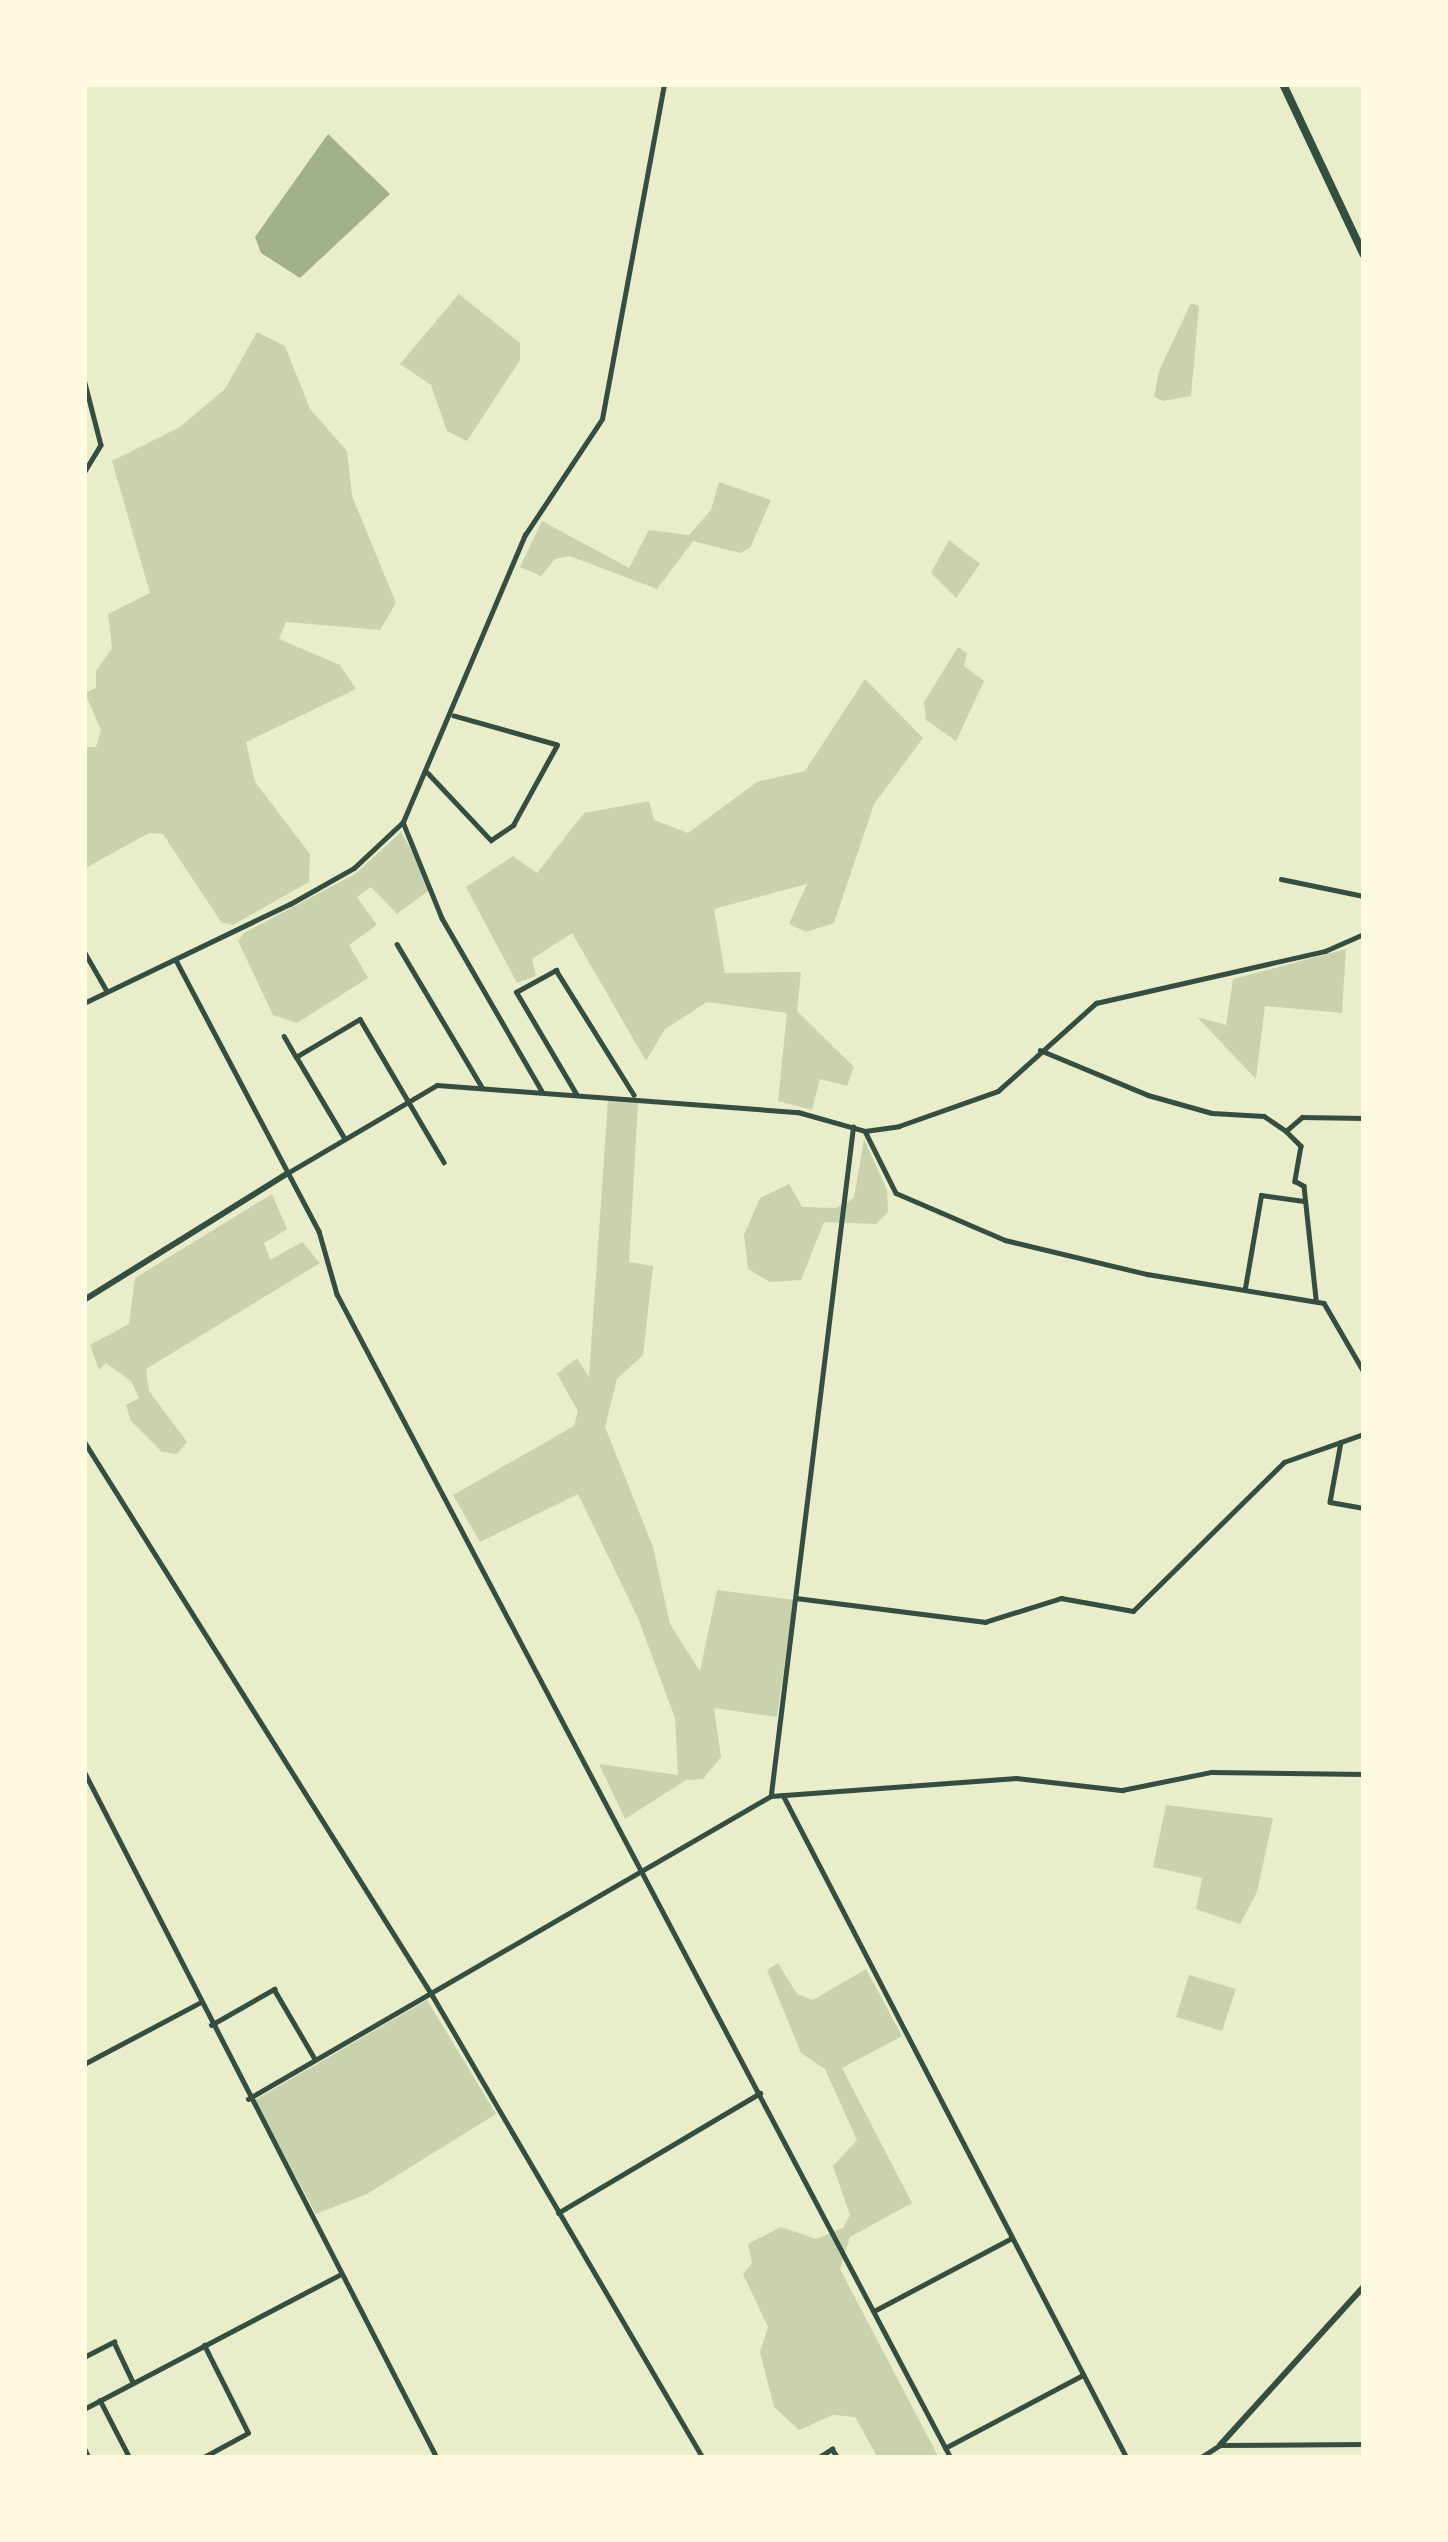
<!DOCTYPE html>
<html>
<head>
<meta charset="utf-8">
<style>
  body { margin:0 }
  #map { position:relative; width:1448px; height:2542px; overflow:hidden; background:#e9edc9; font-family:Helvetica,sans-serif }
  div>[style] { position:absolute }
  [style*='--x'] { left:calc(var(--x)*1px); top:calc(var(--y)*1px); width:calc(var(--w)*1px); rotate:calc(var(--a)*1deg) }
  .green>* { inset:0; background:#cad2ad }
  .water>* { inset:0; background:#a3b18a }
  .minor>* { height:4.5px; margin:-2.25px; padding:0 2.25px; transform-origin:2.25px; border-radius:2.25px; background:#344e41 }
  .tertiary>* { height:6px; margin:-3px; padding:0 3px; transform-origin:3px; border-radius:3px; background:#344e41 }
  .primary>* { height:8px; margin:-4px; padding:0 4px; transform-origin:4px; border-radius:4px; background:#344e41 }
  span { translate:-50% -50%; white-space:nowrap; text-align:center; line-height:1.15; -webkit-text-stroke:10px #fefae0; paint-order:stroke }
  .frame { position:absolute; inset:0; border:87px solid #fefae0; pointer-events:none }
</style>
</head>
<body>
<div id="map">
  <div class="green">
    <i style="clip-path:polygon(459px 294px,520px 343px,520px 360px,467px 441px,447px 431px,431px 385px,400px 364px)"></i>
    <i style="clip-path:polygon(1191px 303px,1199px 306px,1191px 396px,1163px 401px,1154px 397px,1159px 371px)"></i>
    <i style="clip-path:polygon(257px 332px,285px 346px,310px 409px,347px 451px,352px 496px,396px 603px,380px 630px,286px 622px,279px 639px,340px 665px,356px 689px,246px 742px,255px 782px,310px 854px,309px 882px,233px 925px,221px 922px,163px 834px,149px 833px,84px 869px,84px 747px,96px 747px,101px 730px,85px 693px,96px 688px,96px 671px,112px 648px,108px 614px,150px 593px,112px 461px,180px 427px,225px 389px)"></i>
    <i style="clip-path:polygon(719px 482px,771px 500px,750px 548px,740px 553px,693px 541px,657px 589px,570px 556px,555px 559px,541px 576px,520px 567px,542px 521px,629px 568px,649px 530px,689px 535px,711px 510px)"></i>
    <i style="clip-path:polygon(949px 540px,980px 564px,956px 598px,931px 573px)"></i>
    <i style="clip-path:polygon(958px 647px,967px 653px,964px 666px,984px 681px,956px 741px,926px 720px,924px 702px)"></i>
    <i style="clip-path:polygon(865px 679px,923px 738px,874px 804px,834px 923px,806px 932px,789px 924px,807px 884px,714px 909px,725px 973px,801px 972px,797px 1011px,854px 1067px,847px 1086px,820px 1079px,812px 1110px,778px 1101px,787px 1013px,707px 1002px,665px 1029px,646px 1061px,572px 933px,532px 959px,536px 976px,517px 983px,466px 887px,513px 856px,537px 873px,584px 813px,649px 801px,654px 820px,688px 833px,757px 782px,805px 771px)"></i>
    <i style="clip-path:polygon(401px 832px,432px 888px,397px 914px,371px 887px,357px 897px,377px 925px,349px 945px,368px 978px,297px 1023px,273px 1015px,238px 941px,244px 933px,355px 874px)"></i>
    <i style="clip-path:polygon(1346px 949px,1342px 1013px,1265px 1006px,1256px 1079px,1197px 1017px,1226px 1025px,1233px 979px)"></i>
    <i style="clip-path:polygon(608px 1100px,638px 1103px,629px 1262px,653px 1266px,643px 1355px,617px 1379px,605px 1427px,653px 1547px,670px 1624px,700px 1671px,717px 1590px,794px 1600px,777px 1717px,714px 1708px,721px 1757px,703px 1779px,686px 1780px,625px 1819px,599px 1764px,678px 1775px,675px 1718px,638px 1618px,578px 1494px,480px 1542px,453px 1495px,574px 1426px,578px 1411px,557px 1374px,577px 1358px,589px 1377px)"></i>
    <i style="clip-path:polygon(864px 1139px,887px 1190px,888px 1212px,876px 1224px,824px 1222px,801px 1280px,770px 1282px,748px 1269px,744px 1235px,760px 1198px,789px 1184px,802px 1207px,836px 1208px,854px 1198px)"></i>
    <i style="clip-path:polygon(272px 1194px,287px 1229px,264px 1243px,270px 1260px,302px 1242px,320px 1263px,146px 1369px,149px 1391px,187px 1442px,177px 1454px,162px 1452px,131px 1421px,126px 1405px,139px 1398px,131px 1381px,106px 1363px,99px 1370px,90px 1345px,129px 1324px,135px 1278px)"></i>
    <i style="clip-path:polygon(1166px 1805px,1273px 1818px,1257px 1892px,1240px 1924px,1196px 1909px,1202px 1878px,1153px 1867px)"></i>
    <i style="clip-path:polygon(778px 1963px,797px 1994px,813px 2000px,866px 1969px,902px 2036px,842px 2068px,912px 2203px,850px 2237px,840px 2269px,939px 2458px,878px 2458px,855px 2417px,833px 2415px,799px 2430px,774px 2407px,760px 2352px,768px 2327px,743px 2274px,752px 2263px,748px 2244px,781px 2227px,816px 2239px,843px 2228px,850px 2215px,833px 2166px,857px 2140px,825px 2069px,801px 2053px,767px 1970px)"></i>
    <i style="clip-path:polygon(1189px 1975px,1236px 1989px,1222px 2031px,1176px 2017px)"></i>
    <i style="clip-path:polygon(427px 2000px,496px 2114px,367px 2194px,316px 2214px,255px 2100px)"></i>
  </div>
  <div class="water">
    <i style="clip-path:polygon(328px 134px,390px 194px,300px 278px,261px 253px,255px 237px)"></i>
  </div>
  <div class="minor">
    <i style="--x:84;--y:379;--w:68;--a:75.6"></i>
    <i style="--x:101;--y:445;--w:33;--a:121"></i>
    <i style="--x:428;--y:773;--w:92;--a:46.8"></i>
    <i style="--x:491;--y:840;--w:27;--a:-34"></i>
    <i style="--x:513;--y:825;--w:91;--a:-61.2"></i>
    <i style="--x:557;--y:745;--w:107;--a:-164.3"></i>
    <i style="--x:403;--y:822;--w:104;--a:67.9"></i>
    <i style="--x:442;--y:918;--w:200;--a:60"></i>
    <i style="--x:1281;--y:879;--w:85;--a:11.6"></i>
    <i style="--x:397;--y:944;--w:166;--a:59.3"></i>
    <i style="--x:84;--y:951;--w:46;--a:60.1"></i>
    <i style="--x:176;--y:960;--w:306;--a:62.2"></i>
    <i style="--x:319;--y:1231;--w:66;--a:74.1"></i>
    <i style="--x:337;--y:1294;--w:1316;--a:62.19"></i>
    <i style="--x:84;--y:1003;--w:229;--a:-25.7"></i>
    <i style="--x:290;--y:904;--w:73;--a:-29.4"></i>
    <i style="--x:354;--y:868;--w:67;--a:-43.2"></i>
    <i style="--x:403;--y:822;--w:312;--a:-67"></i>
    <i style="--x:525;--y:535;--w:139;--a:-56.4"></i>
    <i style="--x:602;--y:419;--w:341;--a:-79.5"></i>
    <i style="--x:284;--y:1036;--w:24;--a:60"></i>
    <i style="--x:1040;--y:1050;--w:117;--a:22.6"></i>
    <i style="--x:1148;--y:1095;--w:66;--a:15.7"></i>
    <i style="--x:1212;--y:1113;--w:52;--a:3.3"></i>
    <i style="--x:1264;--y:1116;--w:27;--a:34"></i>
    <i style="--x:1286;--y:1131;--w:21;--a:-41"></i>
    <i style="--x:1302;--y:1117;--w:62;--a:0.9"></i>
    <i style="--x:576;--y:1094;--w:118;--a:-120.5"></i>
    <i style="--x:516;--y:992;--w:46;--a:-28.8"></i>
    <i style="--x:556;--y:970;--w:147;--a:58"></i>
    <i style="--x:865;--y:1131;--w:69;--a:63.4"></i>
    <i style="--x:896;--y:1193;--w:119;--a:23.3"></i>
    <i style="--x:1005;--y:1240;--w:146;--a:13.5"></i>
    <i style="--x:1147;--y:1274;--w:179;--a:9.3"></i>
    <i style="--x:1324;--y:1303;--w:80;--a:59.9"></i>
    <i style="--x:1286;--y:1131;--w:21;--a:45"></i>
    <i style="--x:1301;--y:1146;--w:36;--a:100"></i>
    <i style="--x:1295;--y:1181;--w:10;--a:29"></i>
    <i style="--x:1304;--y:1186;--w:114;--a:83.9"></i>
    <i style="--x:344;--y:1138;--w:94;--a:-120.7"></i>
    <i style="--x:296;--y:1057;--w:74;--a:-30.7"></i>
    <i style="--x:360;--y:1019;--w:166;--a:59.6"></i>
    <i style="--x:286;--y:1174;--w:175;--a:-30.5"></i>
    <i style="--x:437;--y:1085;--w:362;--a:4.3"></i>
    <i style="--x:798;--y:1112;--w:70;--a:15.8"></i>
    <i style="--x:865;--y:1131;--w:34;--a:-8"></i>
    <i style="--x:899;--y:1126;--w:105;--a:-19.5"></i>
    <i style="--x:998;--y:1091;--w:132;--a:-41.9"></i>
    <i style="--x:1096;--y:1003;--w:235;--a:-12.8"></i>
    <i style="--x:1325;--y:951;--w:43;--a:-23.6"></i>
    <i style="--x:1245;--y:1288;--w:94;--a:-80.2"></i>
    <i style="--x:1261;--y:1195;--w:43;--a:7.9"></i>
    <i style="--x:84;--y:1441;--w:652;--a:57.85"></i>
    <i style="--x:431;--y:1993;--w:539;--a:59.67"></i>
    <i style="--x:1341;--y:1442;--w:61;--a:100.4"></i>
    <i style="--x:1330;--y:1502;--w:34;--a:10"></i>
    <i style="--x:796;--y:1598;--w:191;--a:7.2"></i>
    <i style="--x:985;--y:1622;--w:80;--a:-17.5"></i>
    <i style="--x:1061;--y:1598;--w:73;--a:10.2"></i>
    <i style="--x:1133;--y:1611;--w:212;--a:-44.6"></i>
    <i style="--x:1284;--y:1462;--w:85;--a:-19.3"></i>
    <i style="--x:84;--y:1771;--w:772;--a:62.8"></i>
    <i style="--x:771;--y:1794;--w:672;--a:-82.99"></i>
    <i style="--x:783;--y:1795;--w:747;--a:62.58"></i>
    <i style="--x:211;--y:2025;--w:73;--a:-29.7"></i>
    <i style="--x:274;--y:1989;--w:81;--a:59.6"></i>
    <i style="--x:84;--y:2064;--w:130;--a:-27.9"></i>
    <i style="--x:248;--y:2099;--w:604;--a:-30.09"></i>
    <i style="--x:771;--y:1796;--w:246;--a:-4.2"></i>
    <i style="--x:1016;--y:1778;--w:107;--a:6.5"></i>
    <i style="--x:1122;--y:1790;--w:91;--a:-11.4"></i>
    <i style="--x:1211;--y:1772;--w:153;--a:0.7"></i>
    <i style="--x:558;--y:2213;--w:235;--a:-30.7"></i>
    <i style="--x:874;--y:2311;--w:156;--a:-27.9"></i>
    <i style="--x:84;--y:2357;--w:34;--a:-27"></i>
    <i style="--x:114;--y:2342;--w:44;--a:64.6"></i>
    <i style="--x:100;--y:2400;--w:65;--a:62.7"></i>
    <i style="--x:84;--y:2409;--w:288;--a:-27.7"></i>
    <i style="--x:84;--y:2447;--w:12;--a:66"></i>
    <i style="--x:945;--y:2448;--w:156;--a:-27.9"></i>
    <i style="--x:202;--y:2458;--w:52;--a:-28.5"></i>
    <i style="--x:248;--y:2433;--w:98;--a:-116.6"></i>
    <i style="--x:818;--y:2458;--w:17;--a:-33"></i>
    <i style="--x:832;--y:2449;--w:11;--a:56"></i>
    <i style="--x:1200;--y:2458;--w:24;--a:-33"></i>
    <i style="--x:1220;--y:2445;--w:144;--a:-0.4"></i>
  </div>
  <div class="tertiary">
    <i style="--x:84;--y:1300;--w:237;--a:-31.9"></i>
    <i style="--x:1220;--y:2445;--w:215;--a:-47.8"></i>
  </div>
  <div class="primary">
    <i style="--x:1283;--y:84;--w:189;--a:64.7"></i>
  </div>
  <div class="frame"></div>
</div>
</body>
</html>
